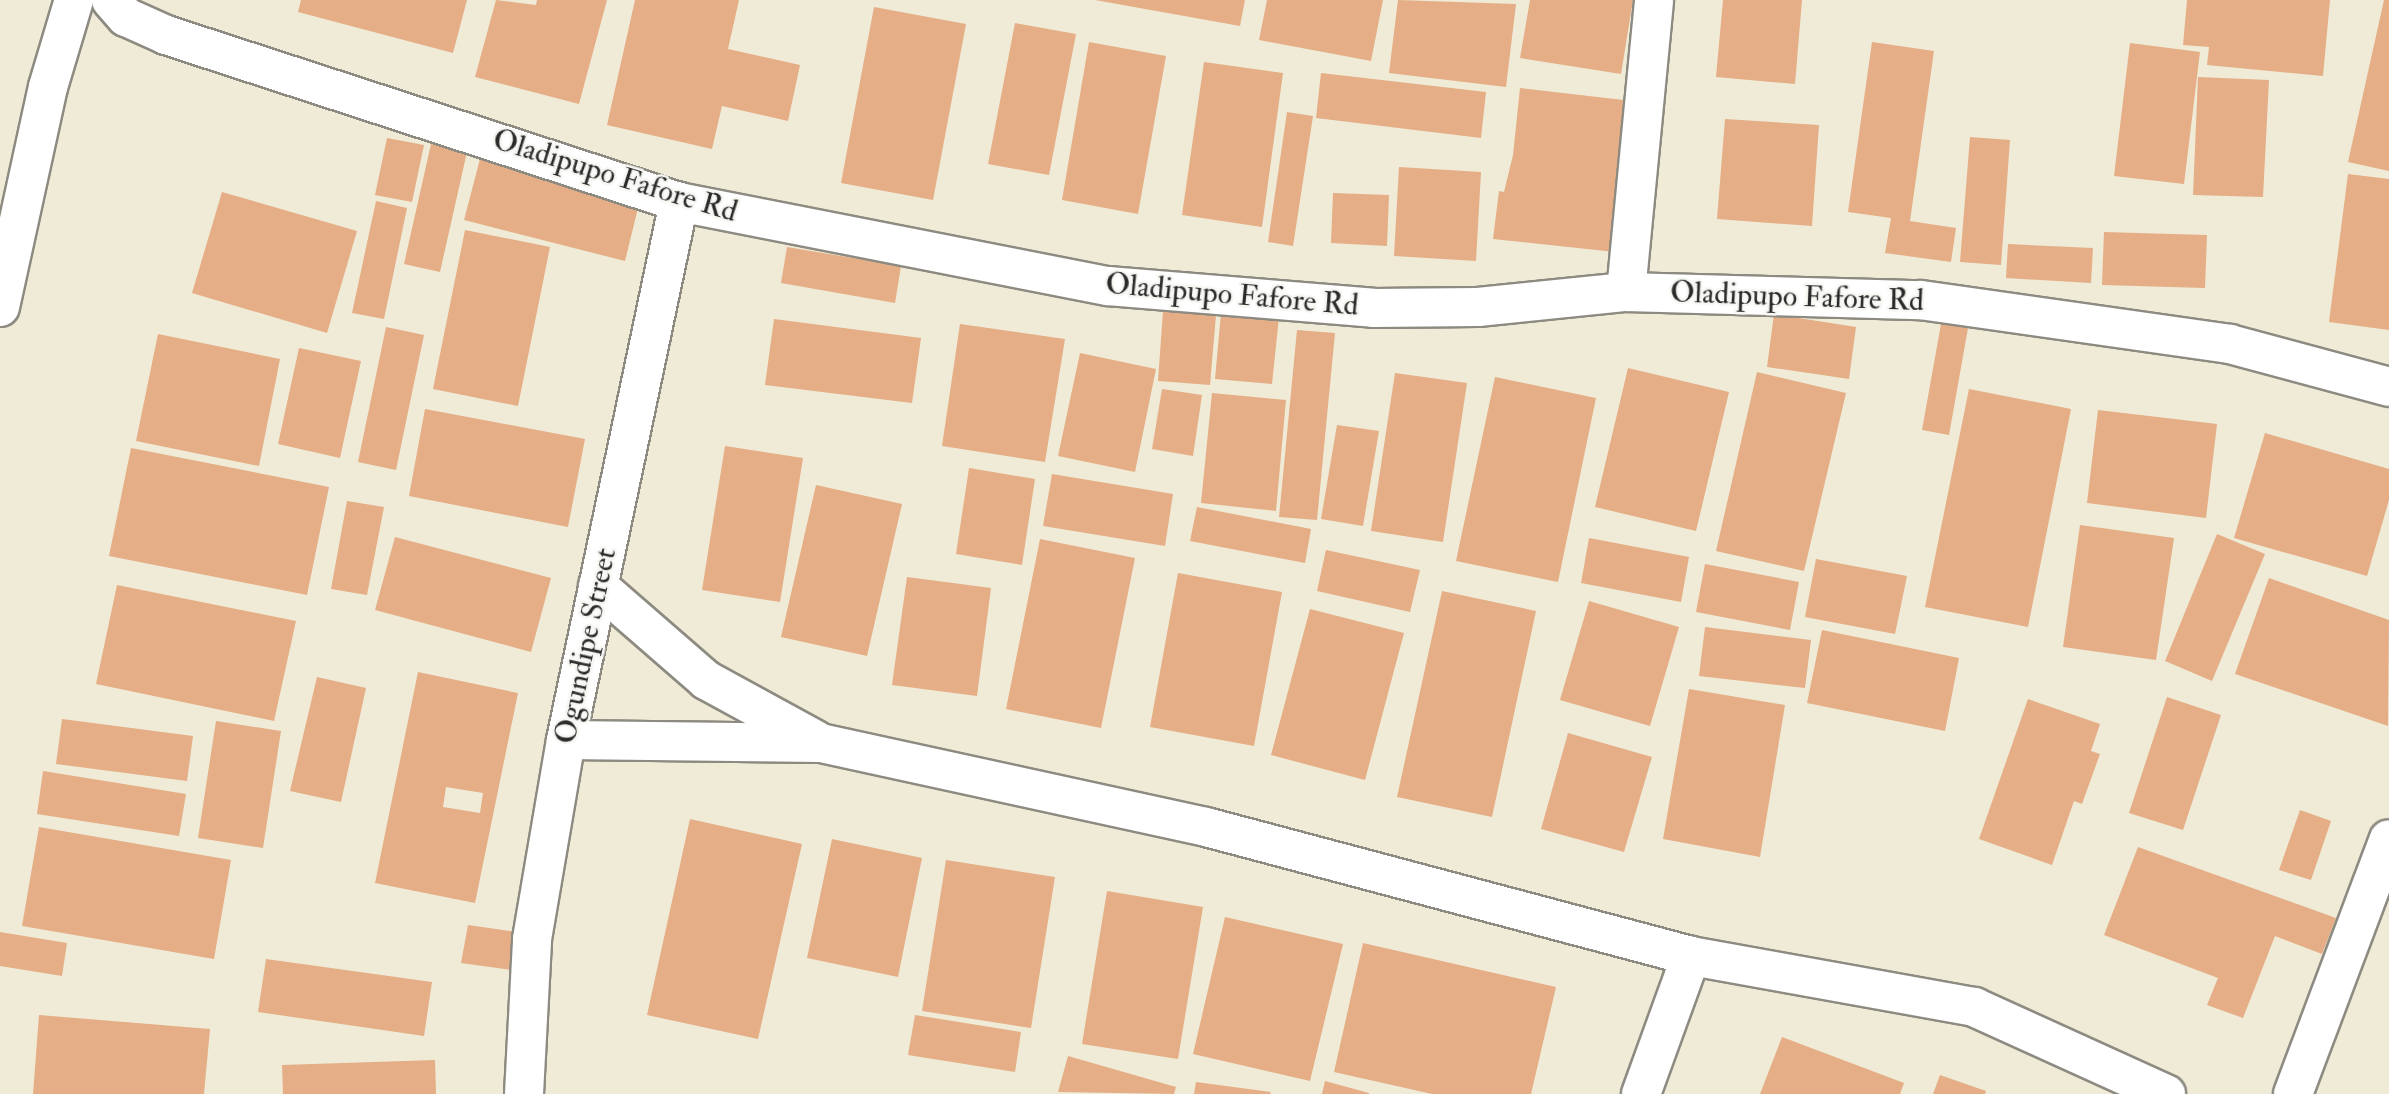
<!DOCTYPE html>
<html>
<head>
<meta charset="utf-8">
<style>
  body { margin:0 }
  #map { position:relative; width:2389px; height:1094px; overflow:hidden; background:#efebd7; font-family:"IM FELL Double Pica",serif }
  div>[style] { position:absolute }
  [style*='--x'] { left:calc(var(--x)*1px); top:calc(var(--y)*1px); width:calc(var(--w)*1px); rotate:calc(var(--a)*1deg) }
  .building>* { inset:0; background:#e5ae86 }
  .roads { filter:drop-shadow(2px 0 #8d8b81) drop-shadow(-2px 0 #8d8b81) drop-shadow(0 2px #8d8b81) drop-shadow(0 -2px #8d8b81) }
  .minor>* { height:38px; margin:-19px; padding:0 19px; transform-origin:19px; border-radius:19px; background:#fff }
  .major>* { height:38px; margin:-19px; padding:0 19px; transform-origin:19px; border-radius:19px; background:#fff }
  span { translate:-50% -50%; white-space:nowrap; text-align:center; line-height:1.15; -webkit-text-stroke:5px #f6f6f2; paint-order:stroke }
  .street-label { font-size:30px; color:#2b2b2b }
</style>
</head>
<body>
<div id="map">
  <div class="building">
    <i style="clip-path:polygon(301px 0,467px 0,453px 53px,298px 12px)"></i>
    <i style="clip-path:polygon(496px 0,536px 5px,537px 0,607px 0,579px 104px,475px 77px)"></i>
    <i style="clip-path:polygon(635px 0,739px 0,728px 49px,800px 65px,788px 121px,722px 106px,712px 149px,607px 125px)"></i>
    <i style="clip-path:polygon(1095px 0,1245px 0,1240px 26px)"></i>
    <i style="clip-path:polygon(1267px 0,1383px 0,1371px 61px,1259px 40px)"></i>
    <i style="clip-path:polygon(1398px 0,1516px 4px,1506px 87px,1389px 73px)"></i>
    <i style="clip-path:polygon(1530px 0,1633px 0,1621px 74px,1520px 58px)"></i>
    <i style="clip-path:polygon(1723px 0,1802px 0,1795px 84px,1716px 77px)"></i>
    <i style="clip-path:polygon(2187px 0,2330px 0,2323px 76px,2207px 65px,2209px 47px,2183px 45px)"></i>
    <i style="clip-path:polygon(2384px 0,2389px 0,2389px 171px,2348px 162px)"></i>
    <i style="clip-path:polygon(874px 7px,966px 24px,933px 200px,841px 183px)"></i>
    <i style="clip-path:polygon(1015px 23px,1076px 34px,1049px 175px,988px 164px)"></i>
    <i style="clip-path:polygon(1089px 42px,1166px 56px,1138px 214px,1062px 200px)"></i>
    <i style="clip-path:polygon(1872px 42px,1934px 51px,1910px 221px,1956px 228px,1951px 262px,1885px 253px,1891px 218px,1848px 212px)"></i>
    <i style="clip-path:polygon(2130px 43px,2200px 52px,2184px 184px,2114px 176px)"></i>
    <i style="clip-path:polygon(1204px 62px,1283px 73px,1262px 227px,1182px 215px)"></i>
    <i style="clip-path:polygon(1321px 73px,1486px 92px,1481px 138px,1316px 118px)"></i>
    <i style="clip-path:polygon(2198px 77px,2269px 80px,2263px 197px,2193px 195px)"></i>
    <i style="clip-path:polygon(1520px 88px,1632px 101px,1615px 252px,1493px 239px,1499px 191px,1504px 192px,1513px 155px)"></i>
    <i style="clip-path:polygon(1287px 112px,1313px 116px,1293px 246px,1268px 242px)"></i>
    <i style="clip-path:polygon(1725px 119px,1819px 125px,1812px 226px,1717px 219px)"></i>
    <i style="clip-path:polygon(1970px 137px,2010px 140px,2001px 265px,1960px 262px)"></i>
    <i style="clip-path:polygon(387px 138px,424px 145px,412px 202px,375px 195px)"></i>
    <i style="clip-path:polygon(431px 144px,467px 152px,440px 272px,404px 264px)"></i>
    <i style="clip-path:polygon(480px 159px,638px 208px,625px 261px,464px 220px)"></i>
    <i style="clip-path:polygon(1399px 167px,1481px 172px,1476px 261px,1394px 256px)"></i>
    <i style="clip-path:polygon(2348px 174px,2389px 179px,2389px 330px,2329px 322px)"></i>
    <i style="clip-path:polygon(222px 192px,357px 231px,327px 333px,192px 293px)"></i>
    <i style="clip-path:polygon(1333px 193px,1389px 195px,1387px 246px,1331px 243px)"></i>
    <i style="clip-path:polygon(376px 201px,407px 208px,384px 319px,352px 313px)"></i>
    <i style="clip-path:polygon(465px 230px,550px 247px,518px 406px,433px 389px)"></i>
    <i style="clip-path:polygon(2104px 232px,2207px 235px,2205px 288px,2102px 285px)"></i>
    <i style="clip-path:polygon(2008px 244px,2093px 248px,2091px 283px,2006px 278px)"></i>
    <i style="clip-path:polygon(787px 247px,901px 266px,895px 303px,781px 283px)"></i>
    <i style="clip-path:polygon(1163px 311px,1216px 315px,1210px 385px,1158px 381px)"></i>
    <i style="clip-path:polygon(1221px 313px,1279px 317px,1272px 384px,1215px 379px)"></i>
    <i style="clip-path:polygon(1774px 314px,1856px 327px,1849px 379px,1767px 367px)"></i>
    <i style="clip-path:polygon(774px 319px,921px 338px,912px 403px,765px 385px)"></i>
    <i style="clip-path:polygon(960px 324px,1065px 339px,1045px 462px,942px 446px)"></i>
    <i style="clip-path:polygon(1941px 324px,1968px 328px,1949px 435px,1922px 430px)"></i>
    <i style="clip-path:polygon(386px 327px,424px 335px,396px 470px,358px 462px)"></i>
    <i style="clip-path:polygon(1297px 330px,1335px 333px,1317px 520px,1279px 517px)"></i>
    <i style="clip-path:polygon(158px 334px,280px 359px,259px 466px,136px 441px)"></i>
    <i style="clip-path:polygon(299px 348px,361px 361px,340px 458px,278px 444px)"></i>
    <i style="clip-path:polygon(1080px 353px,1156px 369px,1135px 472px,1058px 456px)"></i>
    <i style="clip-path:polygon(1628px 368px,1729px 392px,1696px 531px,1595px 507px)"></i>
    <i style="clip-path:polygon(1757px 372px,1846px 393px,1804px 571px,1716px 551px)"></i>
    <i style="clip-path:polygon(1395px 373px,1467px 383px,1443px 542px,1371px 531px)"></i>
    <i style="clip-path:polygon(1495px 377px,1596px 398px,1558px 582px,1456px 561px)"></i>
    <i style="clip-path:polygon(1162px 389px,1202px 395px,1193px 456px,1152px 449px)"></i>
    <i style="clip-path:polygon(1969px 389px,2071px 409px,2028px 627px,1925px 607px)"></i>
    <i style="clip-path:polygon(1212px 393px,1286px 400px,1276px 511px,1201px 503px)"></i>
    <i style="clip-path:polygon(425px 409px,585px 439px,568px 527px,409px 496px)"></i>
    <i style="clip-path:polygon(2098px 410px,2217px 424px,2206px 518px,2087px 503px)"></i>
    <i style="clip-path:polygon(1337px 425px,1379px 431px,1363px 526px,1321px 519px)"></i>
    <i style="clip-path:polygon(2265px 433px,2389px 469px,2389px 500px,2367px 576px,2234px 538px)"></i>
    <i style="clip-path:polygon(725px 446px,803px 458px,780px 602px,702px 590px)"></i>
    <i style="clip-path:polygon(131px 448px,329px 487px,307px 595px,109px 556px)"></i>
    <i style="clip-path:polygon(969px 468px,1035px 479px,1022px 565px,956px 554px)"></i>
    <i style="clip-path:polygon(1052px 474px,1173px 494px,1165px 546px,1043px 526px)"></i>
    <i style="clip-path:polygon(816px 485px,902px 504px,867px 656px,781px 637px)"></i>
    <i style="clip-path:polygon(347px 501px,384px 507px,367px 595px,331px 589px)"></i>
    <i style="clip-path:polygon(1197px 507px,1311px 529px,1305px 563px,1190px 541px)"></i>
    <i style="clip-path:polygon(2080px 525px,2174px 538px,2156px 660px,2063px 647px)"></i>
    <i style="clip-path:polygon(2217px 534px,2265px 554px,2212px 681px,2165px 661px)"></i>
    <i style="clip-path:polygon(395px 537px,551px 578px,531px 652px,375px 610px)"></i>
    <i style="clip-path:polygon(1589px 538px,1689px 557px,1681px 602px,1581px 583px)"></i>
    <i style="clip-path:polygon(1040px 539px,1135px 558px,1101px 728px,1006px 709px)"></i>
    <i style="clip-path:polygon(1326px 550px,1420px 570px,1410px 612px,1317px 591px)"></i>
    <i style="clip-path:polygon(1816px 559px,1907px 576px,1895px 634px,1805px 617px)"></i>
    <i style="clip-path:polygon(1705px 564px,1799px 582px,1790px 630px,1696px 612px)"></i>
    <i style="clip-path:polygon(1178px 573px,1282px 592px,1254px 746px,1150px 727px)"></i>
    <i style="clip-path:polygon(907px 577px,991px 588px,977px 696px,892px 685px)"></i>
    <i style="clip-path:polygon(2269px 578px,2389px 620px,2388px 726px,2235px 674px)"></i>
    <i style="clip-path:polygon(117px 585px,296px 621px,274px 721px,96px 684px)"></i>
    <i style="clip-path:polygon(1442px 591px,1536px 611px,1492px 817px,1397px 797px)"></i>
    <i style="clip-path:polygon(1589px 601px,1679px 627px,1650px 726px,1560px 700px)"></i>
    <i style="clip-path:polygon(1310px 609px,1404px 633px,1365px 780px,1271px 755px)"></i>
    <i style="clip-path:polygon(1705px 627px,1811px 640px,1805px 688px,1699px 676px)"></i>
    <i style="clip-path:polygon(1822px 630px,1959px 658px,1945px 731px,1807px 703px)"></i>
    <i style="clip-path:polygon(evenodd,418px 672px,518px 693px,475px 903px,375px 883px,418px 672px,446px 787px,483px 793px,480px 813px,443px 807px,446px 787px)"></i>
    <i style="clip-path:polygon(317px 677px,366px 688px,341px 802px,290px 791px)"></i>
    <i style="clip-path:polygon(1689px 689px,1785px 705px,1760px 857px,1663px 839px)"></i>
    <i style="clip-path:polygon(2167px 697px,2221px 715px,2183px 830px,2129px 813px)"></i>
    <i style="clip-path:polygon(2028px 699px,2100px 724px,2091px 751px,2100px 754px,2082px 804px,2074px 801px,2052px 865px,1979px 839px)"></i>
    <i style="clip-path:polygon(62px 719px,193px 736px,187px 781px,56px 764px)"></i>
    <i style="clip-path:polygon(216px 721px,281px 731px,263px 848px,198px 838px)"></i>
    <i style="clip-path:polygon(1568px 733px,1652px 757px,1624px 852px,1541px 829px)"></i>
    <i style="clip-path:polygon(43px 771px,186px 794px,179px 836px,37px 814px)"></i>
    <i style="clip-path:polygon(2300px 810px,2331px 821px,2311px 880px,2279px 870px)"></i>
    <i style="clip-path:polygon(690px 819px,802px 844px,758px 1039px,647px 1015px)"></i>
    <i style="clip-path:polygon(39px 827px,231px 860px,214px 959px,22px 926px)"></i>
    <i style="clip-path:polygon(832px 839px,922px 858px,898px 977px,807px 958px)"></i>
    <i style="clip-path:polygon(2138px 847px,2336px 918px,2322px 954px,2275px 936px,2243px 1018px,2207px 1005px,2218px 978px,2104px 935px)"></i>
    <i style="clip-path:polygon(946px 860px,1055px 877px,1031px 1028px,922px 1011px)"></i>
    <i style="clip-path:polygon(1107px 891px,1203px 907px,1178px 1059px,1082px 1044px)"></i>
    <i style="clip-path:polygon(1225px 917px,1343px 944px,1310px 1081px,1193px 1054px)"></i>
    <i style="clip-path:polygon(468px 925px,517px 932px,511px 970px,461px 963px)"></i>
    <i style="clip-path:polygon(0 932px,67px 943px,62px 976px,0 966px)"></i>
    <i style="clip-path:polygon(1363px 943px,1556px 987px,1531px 1094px,1432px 1094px,1334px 1072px)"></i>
    <i style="clip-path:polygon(266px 959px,432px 982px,424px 1036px,258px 1012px)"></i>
    <i style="clip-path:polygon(39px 1015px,210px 1029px,204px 1094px,33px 1094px)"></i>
    <i style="clip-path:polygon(915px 1015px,1021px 1032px,1015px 1072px,908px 1055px)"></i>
    <i style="clip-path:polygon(1782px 1037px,1904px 1083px,1900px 1094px,1760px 1094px)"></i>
    <i style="clip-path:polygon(1068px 1056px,1176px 1087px,1174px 1094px,1058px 1092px)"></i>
    <i style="clip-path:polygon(435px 1060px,436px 1094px,283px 1094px,282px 1065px)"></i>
    <i style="clip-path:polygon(1940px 1075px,1986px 1091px,1985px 1094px,1933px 1094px)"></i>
    <i style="clip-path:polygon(1325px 1081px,1369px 1093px,1369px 1094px,1322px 1094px)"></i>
    <i style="clip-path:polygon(1196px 1082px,1271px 1092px,1270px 1094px,1194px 1094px)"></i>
  </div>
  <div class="roads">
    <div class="minor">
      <i style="--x:111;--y:0;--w:23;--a:49"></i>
      <i style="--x:126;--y:17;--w:44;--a:24.2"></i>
      <i style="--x:166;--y:35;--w:539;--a:18.03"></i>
      <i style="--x:679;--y:202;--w:437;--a:11.1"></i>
      <i style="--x:1108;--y:286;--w:266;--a:4.7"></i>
      <i style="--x:1373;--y:308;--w:105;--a:-0.5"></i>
      <i style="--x:1478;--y:307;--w:149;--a:-5.8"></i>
      <i style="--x:1626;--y:292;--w:295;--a:1.6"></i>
      <i style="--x:1921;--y:300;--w:312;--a:8.1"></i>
      <i style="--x:2230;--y:344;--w:165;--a:15.1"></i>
      <i style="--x:1626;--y:292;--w:293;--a:-84.5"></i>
      <i style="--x:598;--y:586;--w:143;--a:41"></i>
      <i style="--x:706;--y:680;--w:125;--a:28.6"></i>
      <i style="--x:566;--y:740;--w:255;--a:0.7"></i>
      <i style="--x:821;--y:743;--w:394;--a:12.3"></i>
      <i style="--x:1206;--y:827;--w:502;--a:14.89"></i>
      <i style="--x:1691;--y:956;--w:288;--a:10.2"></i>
      <i style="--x:1974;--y:1007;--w:211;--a:24.4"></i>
      <i style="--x:524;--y:1094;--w:155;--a:-87"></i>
      <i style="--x:532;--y:939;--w:202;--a:-80.3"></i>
      <i style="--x:566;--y:740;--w:550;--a:-78.14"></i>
      <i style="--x:1641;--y:1094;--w:147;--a:-70.1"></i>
      <i style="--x:2293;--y:1094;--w:272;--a:-69.4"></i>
    </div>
    <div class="major">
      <i style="--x:0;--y:307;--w:225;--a:-77.7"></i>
      <i style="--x:48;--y:87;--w:91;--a:-73.4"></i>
    </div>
  </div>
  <div class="street-label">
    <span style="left:615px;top:176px;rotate:17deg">Oladipupo Fafore Rd</span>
    <span style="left:1232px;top:295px;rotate:5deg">Oladipupo Fafore Rd</span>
    <span style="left:1797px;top:297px;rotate:2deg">Oladipupo Fafore Rd</span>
    <span style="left:586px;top:646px;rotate:-78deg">Ogundipe Street</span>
  </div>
</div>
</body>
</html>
